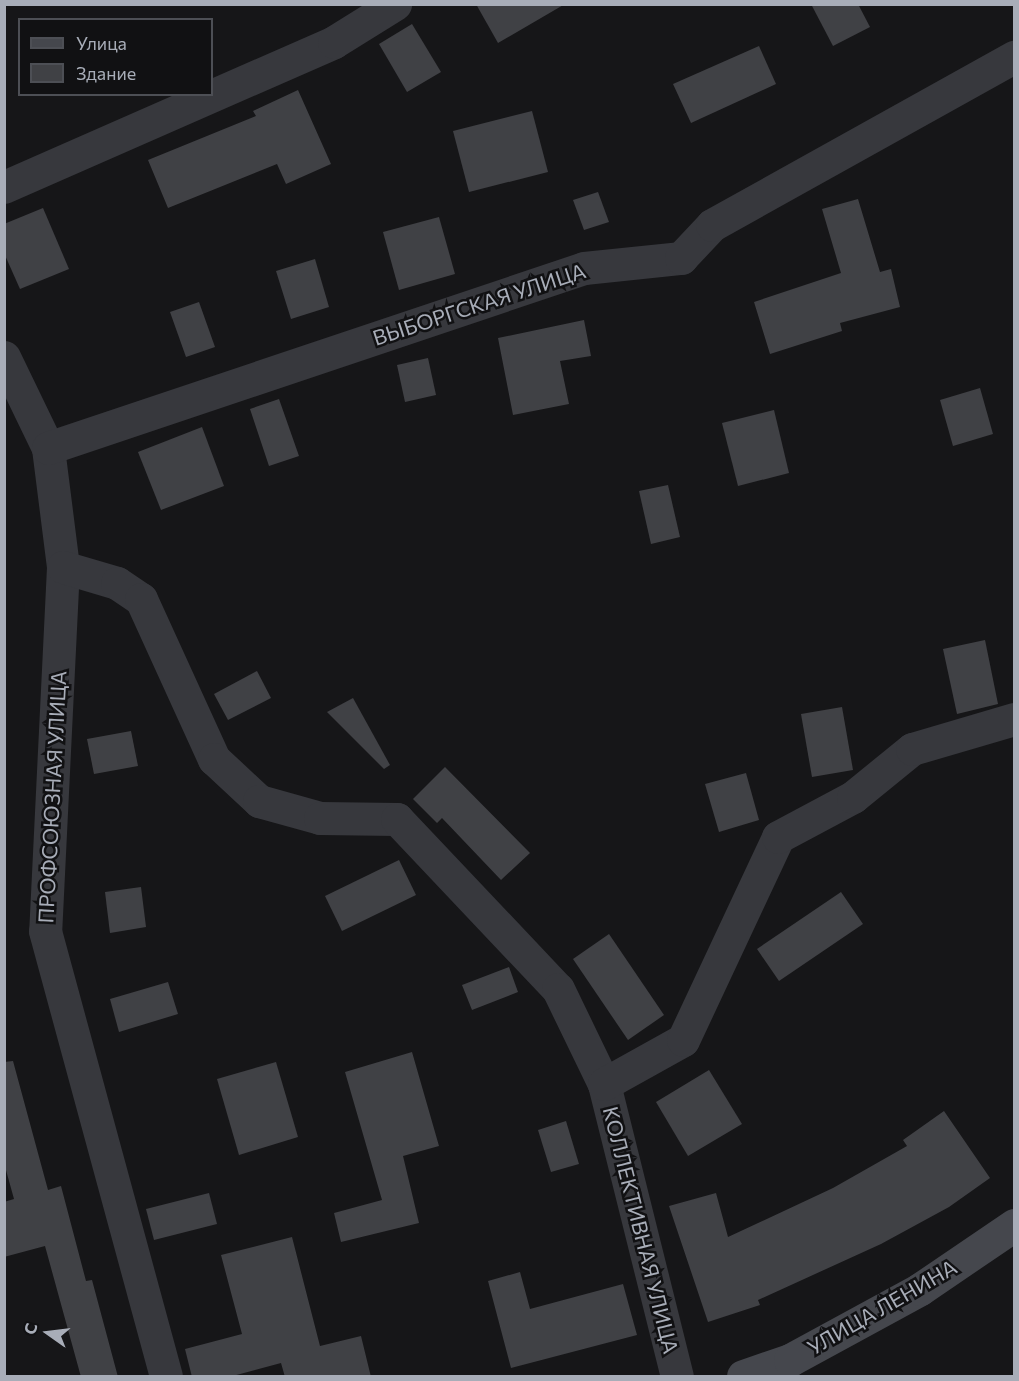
<!DOCTYPE html>
<html>
<head>
<meta charset="utf-8">
<style>
  body { margin:0 }
  #map { position:relative; width:1019px; height:1381px; overflow:hidden; background:#161618; font-family:Commissioner,sans-serif }
  div>[style] { position:absolute }
  [style*='--x'] { left:calc(var(--x)*1px); top:calc(var(--y)*1px); width:calc(var(--w)*1px); rotate:calc(var(--a)*1deg) }
  .building>* { inset:0; background:#404145 }
  .minor>* { height:33px; margin:-16.5px; padding:0 16.5px; transform-origin:16.5px; border-radius:16.5px; background:#37383d }
  .secondary>* { height:33px; margin:-16.5px; padding:0 16.5px; transform-origin:16.5px; border-radius:16.5px; background:#45474d }
  span { translate:-50% -50%; white-space:nowrap; text-align:center; line-height:1.15; -webkit-text-stroke:5px #111113; paint-order:stroke }
  .street-label { font-size:21px; color:#a8adb8 }
  .frame { position:absolute; inset:0; border:6px solid #a8adb8; pointer-events:none }
  .legend { position:absolute; left:18px; top:18px; width:195px; height:78px; box-sizing:border-box; background:#111113; border:2px solid #4d4f55; margin:0; padding:8px 10px; list-style:none; font-size:18px; color:#a8adb8 }
  .legend li { display:flex; align-items:center; gap:12px; height:30px }
  .legend b { width:30px; border:2px solid #4d4f55 }
  .north { position:absolute; left:18px; top:1303px; width:60px; height:60px; -webkit-text-stroke:4px #111113; paint-order:stroke; rotate:284deg; font-size:16px; font-weight:700; line-height:24px; text-align:center; color:#a8adb8 }
  .north::after { content:''; display:block; margin:auto; width:21px; height:27px; background:#a8adb8; clip-path:polygon(50% 0,100% 100%,50% 72%,0 100%) }
</style>
</head>
<body>
<div id="map">
  <div class="building">
    <i style="clip-path:polygon(476px 4px,565px 4px,498px 43px)"></i>
    <i style="clip-path:polygon(811px 4px,858px 4px,870px 27px,833px 46px)"></i>
    <i style="clip-path:polygon(412px 24px,441px 72px,407px 92px,379px 44px)"></i>
    <i style="clip-path:polygon(759px 46px,776px 84px,691px 123px,673px 84px)"></i>
    <i style="clip-path:polygon(298px 90px,331px 164px,286px 184px,277px 164px,168px 208px,148px 160px,256px 116px,253px 111px)"></i>
    <i style="clip-path:polygon(532px 111px,548px 172px,469px 192px,453px 131px)"></i>
    <i style="clip-path:polygon(598px 192px,609px 222px,584px 230px,573px 200px)"></i>
    <i style="clip-path:polygon(858px 199px,880px 272px,891px 269px,900px 307px,840px 323px,842px 331px,770px 354px,754px 302px,841px 273px,822px 209px)"></i>
    <i style="clip-path:polygon(43px 208px,69px 269px,20px 289px,4px 253px,4px 224px)"></i>
    <i style="clip-path:polygon(439px 217px,455px 274px,399px 290px,383px 232px)"></i>
    <i style="clip-path:polygon(315px 259px,329px 307px,291px 319px,276px 271px)"></i>
    <i style="clip-path:polygon(199px 302px,215px 347px,186px 357px,170px 312px)"></i>
    <i style="clip-path:polygon(584px 320px,591px 356px,560px 361px,569px 404px,513px 415px,498px 338px)"></i>
    <i style="clip-path:polygon(428px 358px,436px 395px,405px 402px,397px 365px)"></i>
    <i style="clip-path:polygon(980px 388px,993px 434px,953px 446px,940px 400px)"></i>
    <i style="clip-path:polygon(279px 399px,299px 456px,269px 466px,250px 409px)"></i>
    <i style="clip-path:polygon(774px 410px,789px 473px,738px 486px,722px 423px)"></i>
    <i style="clip-path:polygon(202px 427px,224px 486px,161px 510px,138px 452px)"></i>
    <i style="clip-path:polygon(668px 485px,680px 537px,651px 544px,639px 491px)"></i>
    <i style="clip-path:polygon(985px 640px,998px 704px,957px 714px,943px 649px)"></i>
    <i style="clip-path:polygon(257px 671px,271px 698px,228px 720px,214px 694px)"></i>
    <i style="clip-path:polygon(353px 698px,390px 765px,384px 769px,327px 712px)"></i>
    <i style="clip-path:polygon(842px 707px,853px 770px,812px 777px,801px 714px)"></i>
    <i style="clip-path:polygon(131px 731px,138px 766px,94px 774px,87px 739px)"></i>
    <i style="clip-path:polygon(445px 767px,530px 853px,501px 880px,442px 818px,437px 823px,413px 799px)"></i>
    <i style="clip-path:polygon(746px 773px,759px 820px,719px 832px,705px 784px)"></i>
    <i style="clip-path:polygon(399px 860px,416px 895px,342px 931px,325px 896px)"></i>
    <i style="clip-path:polygon(141px 887px,146px 927px,110px 933px,105px 892px)"></i>
    <i style="clip-path:polygon(841px 892px,863px 924px,779px 981px,757px 949px)"></i>
    <i style="clip-path:polygon(609px 934px,664px 1015px,628px 1040px,573px 959px)"></i>
    <i style="clip-path:polygon(509px 967px,518px 992px,472px 1010px,462px 985px)"></i>
    <i style="clip-path:polygon(168px 982px,178px 1014px,119px 1032px,110px 999px)"></i>
    <i style="clip-path:polygon(412px 1052px,439px 1146px,403px 1156px,419px 1223px,341px 1242px,334px 1213px,382px 1200px,345px 1072px)"></i>
    <i style="clip-path:polygon(13px 1061px,48px 1190px,61px 1186px,86px 1281px,92px 1280px,118px 1377px,81px 1377px,45px 1246px,4px 1257px,4px 1202px,14px 1199px,4px 1163px,4px 1062px)"></i>
    <i style="clip-path:polygon(276px 1062px,298px 1137px,239px 1155px,217px 1079px)"></i>
    <i style="clip-path:polygon(709px 1070px,742px 1124px,688px 1156px,656px 1102px)"></i>
    <i style="clip-path:polygon(944px 1111px,990px 1178px,949px 1207px,881px 1244px,758px 1300px,760px 1305px,708px 1322px,669px 1206px,716px 1193px,728px 1237px,833px 1188px,907px 1146px,903px 1140px)"></i>
    <i style="clip-path:polygon(566px 1121px,579px 1164px,551px 1172px,538px 1130px)"></i>
    <i style="clip-path:polygon(209px 1193px,217px 1224px,154px 1240px,146px 1209px)"></i>
    <i style="clip-path:polygon(292px 1237px,320px 1346px,361px 1336px,371px 1377px,285px 1377px,281px 1363px,229px 1377px,192px 1377px,185px 1349px,242px 1334px,221px 1255px)"></i>
    <i style="clip-path:polygon(520px 1272px,530px 1309px,623px 1284px,637px 1335px,511px 1368px,488px 1281px)"></i>
  </div>
  <div class="minor">
    <i style="--x:4;--y:187;--w:360;--a:-23.7"></i>
    <i style="--x:334;--y:42;--w:72;--a:-31.9"></i>
    <i style="--x:4;--y:357;--w:101;--a:64.2"></i>
    <i style="--x:48;--y:448;--w:120;--a:82.8"></i>
    <i style="--x:63;--y:567;--w:364;--a:92.8"></i>
    <i style="--x:45;--y:931;--w:461;--a:74.8"></i>
    <i style="--x:48;--y:448;--w:565;--a:-18.56"></i>
    <i style="--x:584;--y:268;--w:98;--a:-5.9"></i>
    <i style="--x:681;--y:258;--w:45;--a:-46.8"></i>
    <i style="--x:712;--y:225;--w:346;--a:-29.1"></i>
    <i style="--x:63;--y:567;--w:56;--a:16.5"></i>
    <i style="--x:117;--y:583;--w:29;--a:34"></i>
    <i style="--x:141;--y:599;--w:176;--a:65.5"></i>
    <i style="--x:214;--y:759;--w:62;--a:43"></i>
    <i style="--x:259;--y:801;--w:63;--a:15.6"></i>
    <i style="--x:320;--y:818;--w:77;--a:0.7"></i>
    <i style="--x:397;--y:819;--w:234;--a:46.6"></i>
    <i style="--x:558;--y:989;--w:106;--a:64.2"></i>
    <i style="--x:604;--y:1084;--w:301;--a:76"></i>
    <i style="--x:604;--y:1084;--w:90;--a:-29.1"></i>
    <i style="--x:683;--y:1040;--w:224;--a:-64.9"></i>
    <i style="--x:778;--y:837;--w:85;--a:-28.1"></i>
    <i style="--x:853;--y:797;--w:76;--a:-39.1"></i>
    <i style="--x:912;--y:749;--w:106;--a:-16.4"></i>
  </div>
  <div class="secondary">
    <i style="--x:743;--y:1376;--w:50;--a:-18.8"></i>
    <i style="--x:790;--y:1360;--w:148;--a:-28.6"></i>
    <i style="--x:920;--y:1289;--w:114;--a:-34.2"></i>
  </div>
  <div class="street-label">
    <span style="left:479px;top:304px;rotate:-18deg">ВЫБОРГСКАЯ УЛИЦА</span>
    <span style="left:52px;top:797px;rotate:-87deg">ПРОФСОЮЗНАЯ УЛИЦА</span>
    <span style="left:641px;top:1230px;rotate:76deg">КОЛЛЕКТИВНАЯ УЛИЦА</span>
    <span style="left:882px;top:1307px;rotate:-30deg">УЛИЦА ЛЕНИНА</span>
  </div>
  <div class="frame"></div>
  <ul class="legend">
  <li><b style="height:8px;background:#45474d"></b>Улица</li>
  <li><b style="height:16px;background:#404145"></b>Здание</li>
  </ul>
  <div class="north">С</div>
</div>
</body>
</html>
